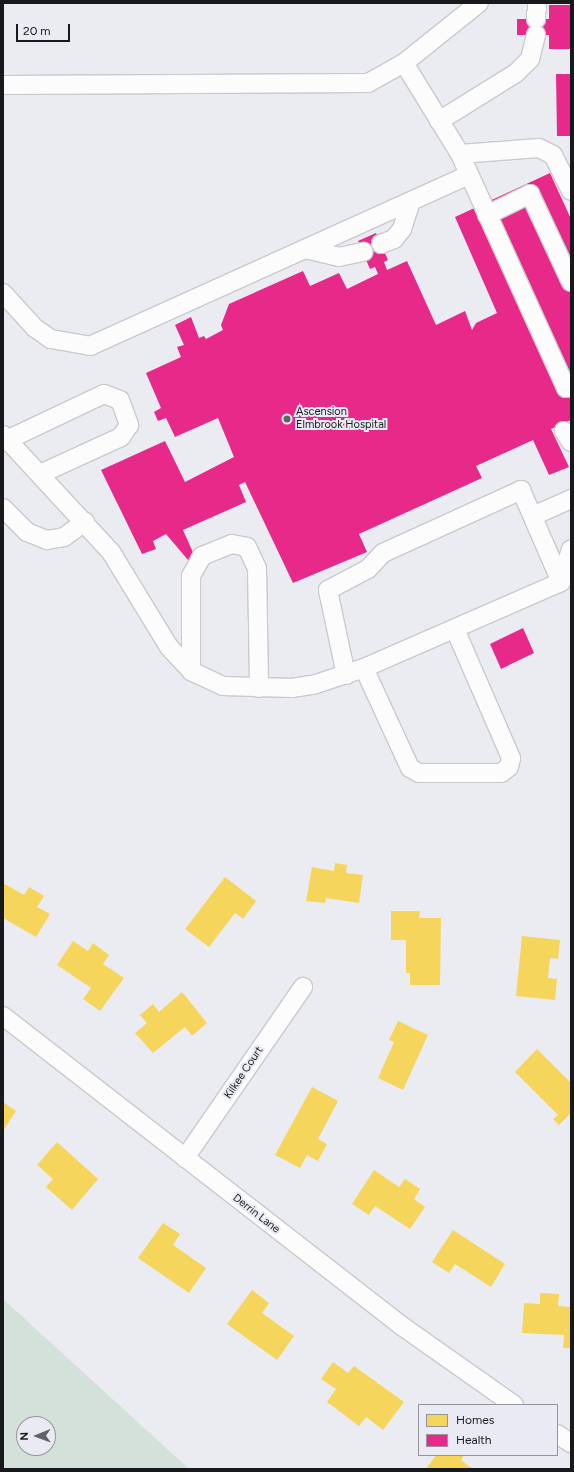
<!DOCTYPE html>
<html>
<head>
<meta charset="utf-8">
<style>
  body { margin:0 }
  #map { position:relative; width:574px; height:1472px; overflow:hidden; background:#ebecf1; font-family:Figtree,sans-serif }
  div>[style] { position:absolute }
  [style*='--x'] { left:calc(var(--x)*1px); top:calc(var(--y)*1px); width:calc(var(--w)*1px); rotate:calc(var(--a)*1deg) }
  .green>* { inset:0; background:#d4e0da }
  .homes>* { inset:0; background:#f6d55c }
  .health>* { inset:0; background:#e7298a }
  .roads { filter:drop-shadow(1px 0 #c9cace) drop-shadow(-1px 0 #c9cace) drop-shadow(0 1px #c9cace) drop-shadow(0 -1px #c9cace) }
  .minor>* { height:18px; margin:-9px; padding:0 9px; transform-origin:9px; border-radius:9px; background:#fcfcfd }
  .dots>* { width:11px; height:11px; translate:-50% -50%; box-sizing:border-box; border:2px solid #e9eaf3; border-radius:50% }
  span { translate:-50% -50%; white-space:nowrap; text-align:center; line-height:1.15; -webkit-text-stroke:4px #e9eaf3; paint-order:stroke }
  .poi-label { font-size:11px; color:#18191c }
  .left { translate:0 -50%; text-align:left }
  .street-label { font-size:11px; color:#18191c }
  .frame { position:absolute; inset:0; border:4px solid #18191c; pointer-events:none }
  .legend { position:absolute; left:418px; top:1404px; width:140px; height:52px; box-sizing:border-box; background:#e9eaf3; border:1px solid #95969d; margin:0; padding:5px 7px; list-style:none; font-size:12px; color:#18191c }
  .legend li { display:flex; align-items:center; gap:8px; height:20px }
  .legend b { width:20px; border:1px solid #95969d }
  .north { position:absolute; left:16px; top:1416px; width:40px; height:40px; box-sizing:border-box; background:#e9eaf3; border:1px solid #95969d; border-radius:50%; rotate:269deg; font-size:11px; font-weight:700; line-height:16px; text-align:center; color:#18191c }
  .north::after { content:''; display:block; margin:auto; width:14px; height:18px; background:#626367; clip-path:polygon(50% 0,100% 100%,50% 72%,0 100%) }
  .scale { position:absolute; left:16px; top:24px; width:54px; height:18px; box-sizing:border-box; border:2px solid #18191c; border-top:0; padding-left:5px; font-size:12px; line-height:14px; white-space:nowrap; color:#18191c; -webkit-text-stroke:3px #e9eaf3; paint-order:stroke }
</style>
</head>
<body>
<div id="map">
  <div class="green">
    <i style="clip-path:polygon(evenodd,3px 1299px,189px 1469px,3px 1469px,3px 1299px,24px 1424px,48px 1424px,48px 1448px,24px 1448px,24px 1424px)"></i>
  </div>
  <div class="homes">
    <i style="clip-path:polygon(335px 863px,347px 865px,346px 873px,363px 875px,359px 903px,326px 898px,325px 903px,306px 901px,312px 867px,334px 871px)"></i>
    <i style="clip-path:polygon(225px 877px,256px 901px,243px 919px,235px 913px,209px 947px,185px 929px)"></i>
    <i style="clip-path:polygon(3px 883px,24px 895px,29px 887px,44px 896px,37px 907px,50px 914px,36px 937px,3px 918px)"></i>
    <i style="clip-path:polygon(391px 911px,420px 911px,419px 918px,441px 918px,440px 985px,410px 985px,410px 973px,406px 973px,406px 940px,391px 940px)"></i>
    <i style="clip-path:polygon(522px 936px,560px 940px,558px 959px,550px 958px,548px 978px,557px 979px,555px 1000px,516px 996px)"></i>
    <i style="clip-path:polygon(73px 941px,88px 951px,93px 943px,109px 955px,103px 964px,124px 978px,100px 1011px,83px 999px,91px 988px,57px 965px)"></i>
    <i style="clip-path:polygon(182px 992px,207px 1023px,192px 1036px,185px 1027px,153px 1053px,135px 1033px,147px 1023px,140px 1015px,153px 1004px,159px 1012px)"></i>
    <i style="clip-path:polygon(398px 1021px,428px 1035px,403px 1090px,378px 1078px,394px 1042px,389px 1040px)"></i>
    <i style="clip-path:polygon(537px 1049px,571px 1083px,571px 1113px,559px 1125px,553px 1119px,558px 1115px,515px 1072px)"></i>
    <i style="clip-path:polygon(312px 1087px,338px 1101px,318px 1139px,327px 1144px,318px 1161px,307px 1155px,300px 1168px,275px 1155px)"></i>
    <i style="clip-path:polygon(3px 1102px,16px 1111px,3px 1131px)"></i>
    <i style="clip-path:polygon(57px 1142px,98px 1179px,72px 1210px,46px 1187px,53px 1179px,37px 1165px)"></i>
    <i style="clip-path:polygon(374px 1170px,399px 1187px,405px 1179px,420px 1189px,414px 1199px,425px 1207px,410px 1229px,375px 1206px,369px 1215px,352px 1204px)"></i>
    <i style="clip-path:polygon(163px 1223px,180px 1234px,173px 1245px,206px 1268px,189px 1293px,138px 1258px)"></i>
    <i style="clip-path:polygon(453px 1230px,505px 1264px,491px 1287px,455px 1264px,449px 1273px,432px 1262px)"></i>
    <i style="clip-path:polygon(252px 1290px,269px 1303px,262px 1313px,294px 1336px,277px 1360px,227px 1324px)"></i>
    <i style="clip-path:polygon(540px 1293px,559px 1294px,558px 1306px,571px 1307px,571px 1348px,563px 1348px,564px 1335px,522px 1333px,524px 1303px,540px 1304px)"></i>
    <i style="clip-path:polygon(333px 1362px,348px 1373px,354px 1366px,404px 1402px,383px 1430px,366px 1417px,359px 1426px,327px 1402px,336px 1389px,321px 1379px)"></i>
    <i style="clip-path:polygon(436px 1455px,464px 1455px,461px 1460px,473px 1469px,426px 1469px)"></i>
  </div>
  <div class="health">
    <i style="clip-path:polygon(549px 5px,571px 5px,571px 49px,549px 49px,549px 35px,517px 35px,517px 19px,549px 19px)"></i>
    <i style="clip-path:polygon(556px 74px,571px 74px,571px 136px,557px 136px)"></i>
    <i style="clip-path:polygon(550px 173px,571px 219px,571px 420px,551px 429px,569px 467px,549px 475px,533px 440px,476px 466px,482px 478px,359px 534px,367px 552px,293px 583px,245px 482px,239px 485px,246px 502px,183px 530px,195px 557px,188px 560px,166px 534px,153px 541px,156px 549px,142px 554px,101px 470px,165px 441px,185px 482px,234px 457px,218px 418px,175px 437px,166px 418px,158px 421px,154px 412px,161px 408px,146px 373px,181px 357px,177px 347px,184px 345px,175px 325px,191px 317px,199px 338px,204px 336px,206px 339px,223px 330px,221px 325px,229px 304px,303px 271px,310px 286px,339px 273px,347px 289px,378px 274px,375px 267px,370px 269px,358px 241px,376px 233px,388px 260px,384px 262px,387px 270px,407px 261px,436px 325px,465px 311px,472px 330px,476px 323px,497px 313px,455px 217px)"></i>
    <i style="clip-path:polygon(523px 628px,534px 653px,501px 669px,490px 644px)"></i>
  </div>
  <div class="roads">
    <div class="minor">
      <i style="--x:536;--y:19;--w:16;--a:-86"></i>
      <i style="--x:404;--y:63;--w:107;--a:58.4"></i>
      <i style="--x:460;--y:154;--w:257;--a:65.6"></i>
      <i style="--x:566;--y:388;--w:5;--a:-22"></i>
      <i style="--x:3;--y:85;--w:365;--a:-0.3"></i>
      <i style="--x:368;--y:83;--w:41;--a:-29.1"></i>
      <i style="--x:404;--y:63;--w:96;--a:-38.7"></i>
      <i style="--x:439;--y:121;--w:91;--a:-31.9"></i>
      <i style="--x:516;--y:73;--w:20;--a:-45"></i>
      <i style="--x:530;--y:59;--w:25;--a:-76"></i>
      <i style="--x:460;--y:154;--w:79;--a:-4.3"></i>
      <i style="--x:539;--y:148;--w:16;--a:27"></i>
      <i style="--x:553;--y:155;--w:40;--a:63.4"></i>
      <i style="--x:487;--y:215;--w:48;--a:-26"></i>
      <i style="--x:530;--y:194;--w:97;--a:65"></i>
      <i style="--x:381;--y:244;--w:14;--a:-21"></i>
      <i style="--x:394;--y:239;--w:13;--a:-51"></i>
      <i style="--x:402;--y:229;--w:29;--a:-72"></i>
      <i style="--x:305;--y:249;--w:35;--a:13"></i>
      <i style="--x:339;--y:257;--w:25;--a:-12"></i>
      <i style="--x:3;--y:293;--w:47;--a:47.6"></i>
      <i style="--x:35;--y:328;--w:19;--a:35"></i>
      <i style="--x:51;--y:339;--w:40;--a:10"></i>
      <i style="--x:90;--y:346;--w:416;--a:-24.3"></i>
      <i style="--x:564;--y:431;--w:13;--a:58"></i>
      <i style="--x:3;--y:435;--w:159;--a:47.3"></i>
      <i style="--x:111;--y:552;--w:111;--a:58.6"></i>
      <i style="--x:169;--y:647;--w:33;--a:47"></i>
      <i style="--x:191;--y:671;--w:35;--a:25"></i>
      <i style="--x:223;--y:686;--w:69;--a:1.7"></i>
      <i style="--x:292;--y:688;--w:24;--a:-9"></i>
      <i style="--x:316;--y:684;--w:51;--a:-18.4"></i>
      <i style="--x:364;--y:668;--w:215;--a:-23.6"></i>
      <i style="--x:561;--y:582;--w:34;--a:-73"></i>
      <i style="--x:7;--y:440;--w:107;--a:-25.4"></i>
      <i style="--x:104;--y:394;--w:17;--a:21"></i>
      <i style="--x:120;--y:400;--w:27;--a:70"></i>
      <i style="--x:129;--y:425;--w:14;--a:124"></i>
      <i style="--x:121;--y:437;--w:89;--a:155.4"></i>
      <i style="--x:3;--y:508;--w:34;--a:45"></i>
      <i style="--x:27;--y:532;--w:22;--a:22"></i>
      <i style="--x:47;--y:540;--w:17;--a:-10"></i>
      <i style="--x:64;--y:537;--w:26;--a:-36"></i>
      <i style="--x:533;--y:516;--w:42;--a:-24.1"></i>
      <i style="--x:364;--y:668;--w:110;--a:65.3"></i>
      <i style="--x:410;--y:768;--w:10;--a:29"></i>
      <i style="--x:419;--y:773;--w:82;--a:0"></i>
      <i style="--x:501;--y:773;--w:10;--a:-37"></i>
      <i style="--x:509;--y:767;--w:9;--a:-77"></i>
      <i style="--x:511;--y:758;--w:141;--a:-113.5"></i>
      <i style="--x:191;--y:671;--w:95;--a:-90"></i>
      <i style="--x:191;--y:576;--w:23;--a:-61"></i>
      <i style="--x:202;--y:556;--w:32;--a:-22"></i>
      <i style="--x:232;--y:544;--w:15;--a:11"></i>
      <i style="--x:247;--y:547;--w:23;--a:65"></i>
      <i style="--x:257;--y:568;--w:120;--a:89"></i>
      <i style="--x:346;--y:675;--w:87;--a:-102"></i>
      <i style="--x:328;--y:590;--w:45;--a:-27.7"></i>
      <i style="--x:368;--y:569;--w:22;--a:-47"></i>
      <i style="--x:383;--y:553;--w:152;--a:-24.5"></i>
      <i style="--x:521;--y:490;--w:100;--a:66.5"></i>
      <i style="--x:3;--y:1016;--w:505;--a:37.85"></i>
      <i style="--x:402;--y:1326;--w:137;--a:35.2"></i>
      <i style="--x:185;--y:1158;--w:208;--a:-55.4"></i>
      <i style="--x:557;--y:1434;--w:17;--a:33"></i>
    </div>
  </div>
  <div class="dots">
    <i style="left:287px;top:419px;background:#626367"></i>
  </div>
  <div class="poi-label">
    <span class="left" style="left:296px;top:419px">Ascension<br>Elmbrook Hospital</span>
  </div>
  <div class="street-label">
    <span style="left:244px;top:1073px;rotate:-56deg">Kilkee Court</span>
    <span style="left:256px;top:1214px;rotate:38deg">Derrin Lane</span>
  </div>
  <div class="frame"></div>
  <ul class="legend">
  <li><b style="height:11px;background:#f6d55c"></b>Homes</li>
  <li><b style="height:11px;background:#e7298a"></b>Health</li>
  </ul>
  <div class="north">N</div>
  <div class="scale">20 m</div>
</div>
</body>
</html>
